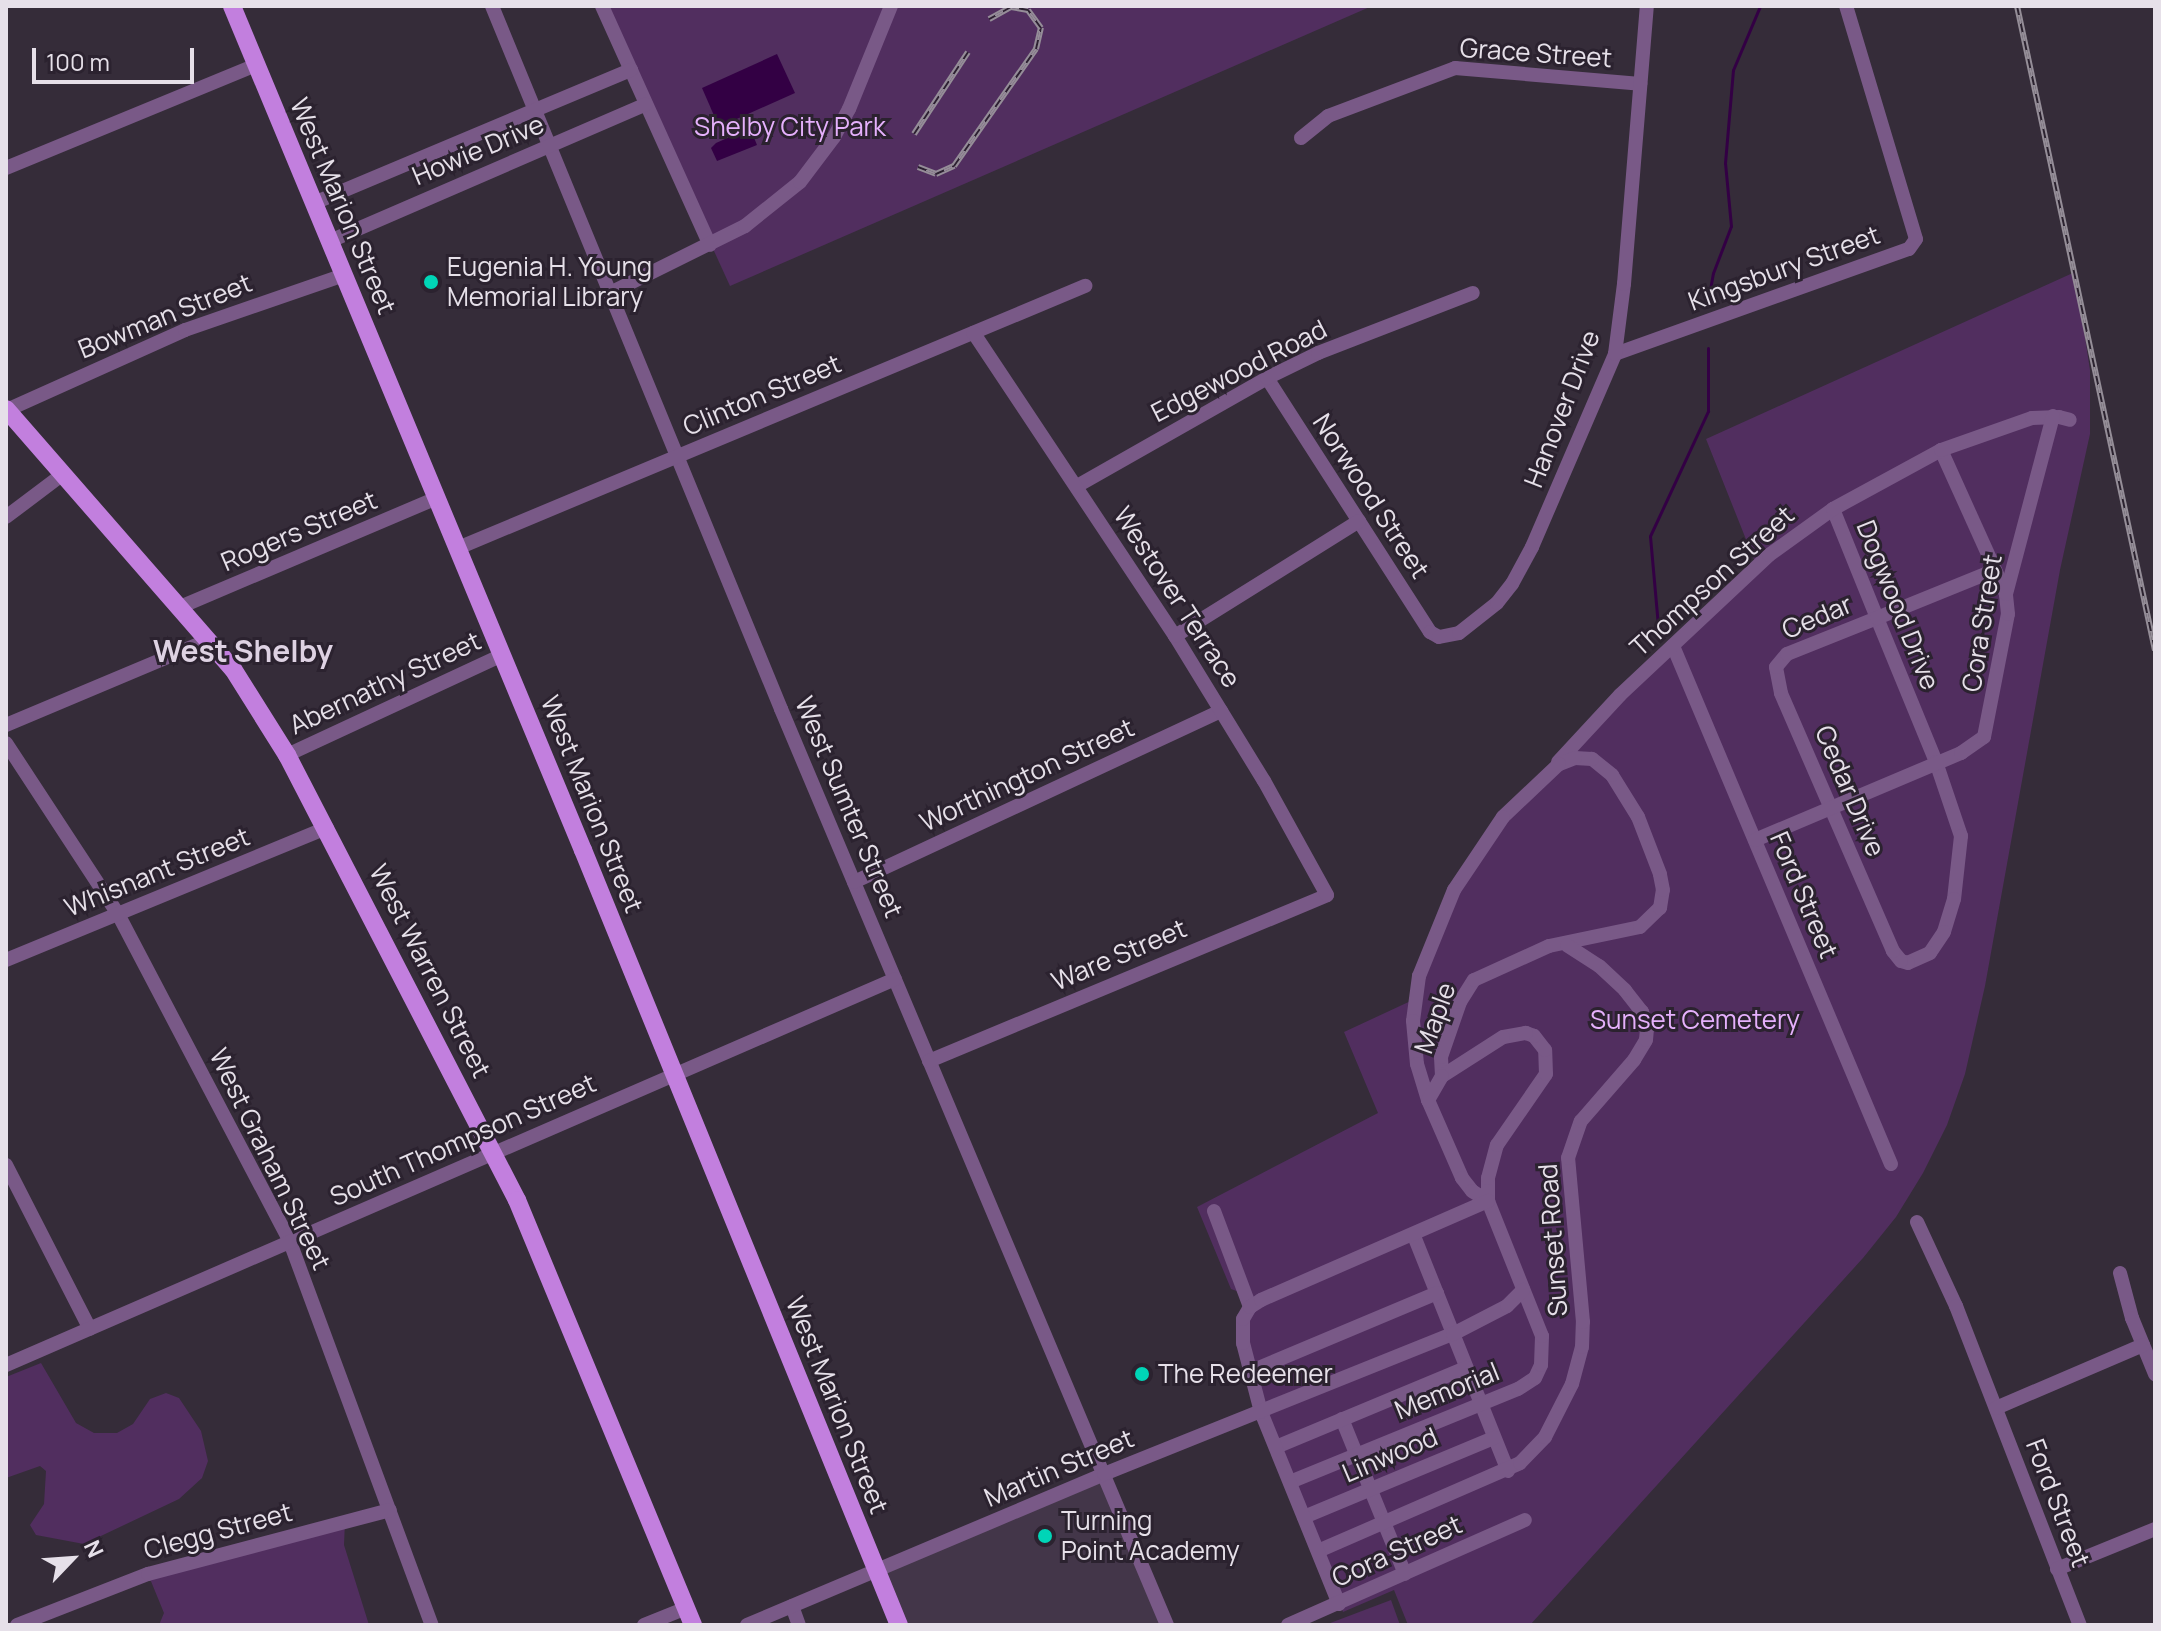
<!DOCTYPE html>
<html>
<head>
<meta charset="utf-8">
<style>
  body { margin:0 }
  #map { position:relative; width:2161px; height:1631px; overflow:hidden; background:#352c39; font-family:Manrope,sans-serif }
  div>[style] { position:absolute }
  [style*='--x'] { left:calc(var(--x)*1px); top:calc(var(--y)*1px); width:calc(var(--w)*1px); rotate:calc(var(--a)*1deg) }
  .built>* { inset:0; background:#433649 }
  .green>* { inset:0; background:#512e5f }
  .water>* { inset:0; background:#304 }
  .stream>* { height:3px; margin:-1.5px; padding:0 1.5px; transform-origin:1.5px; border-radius:1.5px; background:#304 }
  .minor>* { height:14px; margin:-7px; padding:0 7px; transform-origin:7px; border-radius:7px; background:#795987 }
  .major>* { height:18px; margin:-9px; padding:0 9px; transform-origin:9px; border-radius:9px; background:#c27fde }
  .rail>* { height:6px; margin-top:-3px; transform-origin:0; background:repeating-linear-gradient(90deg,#2b222f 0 9px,#958e98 0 18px); box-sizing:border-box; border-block:2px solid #958e98 }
  .dots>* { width:22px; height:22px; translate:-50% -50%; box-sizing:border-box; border:4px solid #2b222f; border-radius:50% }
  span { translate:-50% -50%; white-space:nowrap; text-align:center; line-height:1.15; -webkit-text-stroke:6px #2b222f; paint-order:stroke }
  .street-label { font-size:26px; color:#e6e0e9 }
  .park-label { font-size:26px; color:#e5b0fc }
  .poi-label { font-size:26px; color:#e6e0e9 }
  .left { translate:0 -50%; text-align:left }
  .quarter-label { font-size:30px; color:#ded2e3; font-weight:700 }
  .frame { position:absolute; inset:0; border:8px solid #e6e0e9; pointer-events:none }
  .north { position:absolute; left:32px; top:1519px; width:80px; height:80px; -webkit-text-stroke:6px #2b222f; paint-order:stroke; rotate:65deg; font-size:22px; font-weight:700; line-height:32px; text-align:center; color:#e6e0e9 }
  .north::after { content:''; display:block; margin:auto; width:28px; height:36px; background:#e6e0e9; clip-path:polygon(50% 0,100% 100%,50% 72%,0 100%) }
  .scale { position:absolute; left:32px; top:48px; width:162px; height:36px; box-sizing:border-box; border:4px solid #e6e0e9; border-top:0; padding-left:10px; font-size:24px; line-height:28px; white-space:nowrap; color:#e6e0e9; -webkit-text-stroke:6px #2b222f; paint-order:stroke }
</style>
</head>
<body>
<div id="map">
  <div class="built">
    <i style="clip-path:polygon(1104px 1474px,1167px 1625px,899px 1625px,877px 1571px)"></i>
  </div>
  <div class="green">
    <i style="clip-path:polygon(602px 6px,1372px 6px,730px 286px)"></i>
    <i style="clip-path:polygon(2075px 272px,2090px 370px,2090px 434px,2060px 570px,1985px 986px,1965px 1074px,1947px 1125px,1923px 1173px,1896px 1217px,1863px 1258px,1530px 1625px,1408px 1625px,1394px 1590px,1343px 1612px,1261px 1412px,1247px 1364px,1245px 1294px,1231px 1289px,1197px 1207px,1378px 1113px,1344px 1032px,1415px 999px,1434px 936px,1503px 817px,1757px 567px,1706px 439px)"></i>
    <i style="clip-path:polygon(41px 1363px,76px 1423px,94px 1433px,117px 1433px,133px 1424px,150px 1399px,166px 1393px,179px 1398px,201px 1431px,208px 1461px,202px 1478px,179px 1499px,84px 1544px,36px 1535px,30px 1525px,44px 1504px,46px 1471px,40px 1466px,6px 1478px,6px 1377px)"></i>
    <i style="clip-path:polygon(345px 1522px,344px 1545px,369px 1625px,159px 1625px,164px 1613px,148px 1574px)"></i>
    <i style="clip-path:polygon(1391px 1600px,1400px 1625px,1325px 1625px)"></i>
  </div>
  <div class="water">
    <i style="clip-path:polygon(777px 54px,795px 93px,719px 127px,702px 88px)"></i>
    <i style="clip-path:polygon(750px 128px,757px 145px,717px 161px,711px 148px,716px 143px)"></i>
  </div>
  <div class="stream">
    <i style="--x:1708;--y:301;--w:28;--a:-80"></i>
    <i style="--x:1713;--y:273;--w:50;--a:-69"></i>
    <i style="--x:1731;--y:226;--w:63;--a:-95.4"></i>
    <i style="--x:1725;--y:163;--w:93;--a:-85.1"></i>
    <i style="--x:1733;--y:70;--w:69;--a:-67.1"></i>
    <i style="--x:1659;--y:637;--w:101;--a:-95.1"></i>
    <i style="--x:1650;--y:536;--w:138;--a:-65.1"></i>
    <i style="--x:1708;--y:411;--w:63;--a:-90"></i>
  </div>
  <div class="minor">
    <i style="--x:492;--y:6;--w:760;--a:67.65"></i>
    <i style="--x:781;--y:709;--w:994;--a:67.15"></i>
    <i style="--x:602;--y:6;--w:262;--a:65.7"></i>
    <i style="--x:1301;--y:138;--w:35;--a:-39"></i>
    <i style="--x:1328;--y:116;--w:136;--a:-20.7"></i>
    <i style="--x:1455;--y:68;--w:186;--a:4.9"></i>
    <i style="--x:6;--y:168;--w:270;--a:-22.4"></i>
    <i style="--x:314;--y:203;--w:344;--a:-22.8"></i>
    <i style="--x:330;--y:241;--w:344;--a:-23.4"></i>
    <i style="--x:610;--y:293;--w:151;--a:-26.4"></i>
    <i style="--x:745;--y:226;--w:70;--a:-38.7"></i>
    <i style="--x:800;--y:182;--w:56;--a:-52.9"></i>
    <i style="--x:834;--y:137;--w:32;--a:-62"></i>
    <i style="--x:849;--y:109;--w:111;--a:-67.8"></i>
    <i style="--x:1615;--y:354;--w:312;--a:-19.7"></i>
    <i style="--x:1909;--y:249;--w:12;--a:-55"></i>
    <i style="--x:1916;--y:239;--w:243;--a:-106.7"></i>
    <i style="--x:1267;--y:378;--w:302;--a:57.3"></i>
    <i style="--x:1430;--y:632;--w:10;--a:29"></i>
    <i style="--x:1439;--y:637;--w:20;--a:-11"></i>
    <i style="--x:1459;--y:633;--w:48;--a:-38.3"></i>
    <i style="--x:1497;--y:603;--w:24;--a:-52"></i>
    <i style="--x:1512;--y:584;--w:42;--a:-61.6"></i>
    <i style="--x:1532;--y:547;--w:210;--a:-66.7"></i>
    <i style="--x:1615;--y:354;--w:71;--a:-82.7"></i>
    <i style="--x:1624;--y:284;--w:279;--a:-85.3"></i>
    <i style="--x:7;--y:410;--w:195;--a:-24.2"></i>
    <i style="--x:185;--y:330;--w:168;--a:-19.1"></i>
    <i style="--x:1941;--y:450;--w:158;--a:65.7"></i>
    <i style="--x:1077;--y:486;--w:219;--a:-29.6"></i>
    <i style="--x:1267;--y:378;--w:57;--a:-26.1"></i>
    <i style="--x:1318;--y:353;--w:166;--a:-21.2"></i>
    <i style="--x:1833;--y:509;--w:118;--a:68"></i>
    <i style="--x:1877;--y:618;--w:156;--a:67.7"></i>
    <i style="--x:1936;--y:762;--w:78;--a:71.3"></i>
    <i style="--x:1961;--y:836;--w:63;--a:96.3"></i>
    <i style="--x:1954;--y:899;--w:34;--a:107"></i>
    <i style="--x:1944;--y:932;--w:25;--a:124"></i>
    <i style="--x:1930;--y:953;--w:24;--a:156"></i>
    <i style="--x:1908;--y:963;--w:7;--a:-164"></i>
    <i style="--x:1901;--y:961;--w:13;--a:-129"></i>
    <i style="--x:1893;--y:951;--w:281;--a:-113.5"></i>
    <i style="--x:1781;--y:693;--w:26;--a:-101"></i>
    <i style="--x:1776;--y:667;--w:17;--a:-50"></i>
    <i style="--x:1787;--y:654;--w:97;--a:-21.8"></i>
    <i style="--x:1877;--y:618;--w:127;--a:-22.1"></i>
    <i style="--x:6;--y:517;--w:71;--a:-37"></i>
    <i style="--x:458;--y:548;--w:680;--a:-22.68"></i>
    <i style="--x:180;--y:607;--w:279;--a:-23"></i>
    <i style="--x:1175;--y:636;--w:217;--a:-32"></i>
    <i style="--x:1673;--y:646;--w:562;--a:67.18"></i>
    <i style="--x:6;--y:725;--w:219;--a:-22.8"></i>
    <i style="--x:6;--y:743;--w:204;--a:56.8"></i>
    <i style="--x:118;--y:914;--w:370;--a:62.3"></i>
    <i style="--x:290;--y:1242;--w:408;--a:69.7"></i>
    <i style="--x:287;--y:755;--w:237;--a:-24.9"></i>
    <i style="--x:1558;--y:762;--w:91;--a:-47.2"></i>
    <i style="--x:1620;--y:695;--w:204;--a:-43.2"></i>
    <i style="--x:1769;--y:555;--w:79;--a:-35.7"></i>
    <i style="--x:1833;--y:509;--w:123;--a:-28.6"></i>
    <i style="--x:1941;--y:450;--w:96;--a:-19.4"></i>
    <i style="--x:2032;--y:418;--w:27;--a:-2"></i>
    <i style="--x:2059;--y:417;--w:11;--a:15"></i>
    <i style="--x:1755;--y:840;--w:224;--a:-22.9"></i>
    <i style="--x:1961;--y:753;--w:28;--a:-35"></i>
    <i style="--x:1984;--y:737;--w:125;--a:-79"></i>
    <i style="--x:2008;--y:614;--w:20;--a:-96"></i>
    <i style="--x:2006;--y:594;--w:184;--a:-75.2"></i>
    <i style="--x:854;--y:882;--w:405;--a:-25"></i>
    <i style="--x:6;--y:960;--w:347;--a:-22.4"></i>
    <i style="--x:929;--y:1061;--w:431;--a:-22.6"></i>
    <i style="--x:1327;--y:895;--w:130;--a:-118.9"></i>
    <i style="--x:1264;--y:781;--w:170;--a:-121.5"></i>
    <i style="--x:1175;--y:636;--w:364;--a:-123.6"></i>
    <i style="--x:1442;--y:1076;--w:19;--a:-93"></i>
    <i style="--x:1441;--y:1057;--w:58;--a:-70.9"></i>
    <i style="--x:1460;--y:1002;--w:26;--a:-58"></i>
    <i style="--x:1474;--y:980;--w:82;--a:-24.4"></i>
    <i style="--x:1549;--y:946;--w:93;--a:-11.8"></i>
    <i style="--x:1640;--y:927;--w:28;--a:-44"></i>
    <i style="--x:1660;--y:908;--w:18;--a:-81"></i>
    <i style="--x:1663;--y:890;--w:16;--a:-101"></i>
    <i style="--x:1660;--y:874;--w:61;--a:-111.1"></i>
    <i style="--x:1638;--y:817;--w:49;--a:-121.8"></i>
    <i style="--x:1612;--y:775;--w:26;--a:-141"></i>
    <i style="--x:1592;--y:759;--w:17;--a:-177"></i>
    <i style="--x:1575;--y:758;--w:17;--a:159"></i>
    <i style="--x:1559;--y:764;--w:77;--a:136.6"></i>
    <i style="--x:1503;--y:817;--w:88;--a:123.9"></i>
    <i style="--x:1454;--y:890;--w:93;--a:112.1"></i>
    <i style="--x:1419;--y:976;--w:45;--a:97.6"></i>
    <i style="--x:1413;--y:1021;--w:43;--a:84.7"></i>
    <i style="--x:1417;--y:1064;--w:38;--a:73"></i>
    <i style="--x:1428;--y:1100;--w:85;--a:66.4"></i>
    <i style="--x:1462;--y:1178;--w:16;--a:52"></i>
    <i style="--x:1472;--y:1191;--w:19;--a:32"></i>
    <i style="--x:6;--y:1165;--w:184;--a:62.9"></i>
    <i style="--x:1214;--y:1211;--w:103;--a:69.4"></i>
    <i style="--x:1917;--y:1222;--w:93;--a:65.1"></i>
    <i style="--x:1956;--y:1306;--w:342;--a:68.8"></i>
    <i style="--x:1414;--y:1236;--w:253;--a:68.2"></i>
    <i style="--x:2120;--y:1273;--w:47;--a:75.1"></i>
    <i style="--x:2132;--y:1318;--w:61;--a:67.7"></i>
    <i style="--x:6;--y:1365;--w:969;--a:-23.47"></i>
    <i style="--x:1249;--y:1372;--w:204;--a:-22.8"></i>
    <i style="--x:1996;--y:1408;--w:160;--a:-23.2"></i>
    <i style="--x:1342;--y:1419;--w:167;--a:67.9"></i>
    <i style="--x:1276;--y:1447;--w:206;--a:-22.6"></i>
    <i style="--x:1290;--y:1482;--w:246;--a:-22.2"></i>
    <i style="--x:1518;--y:1389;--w:20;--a:-33"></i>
    <i style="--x:1535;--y:1378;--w:14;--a:-65"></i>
    <i style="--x:1541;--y:1365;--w:29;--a:-88"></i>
    <i style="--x:1542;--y:1336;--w:145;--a:-111.8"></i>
    <i style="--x:1488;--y:1201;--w:23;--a:-90"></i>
    <i style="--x:1488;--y:1178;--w:34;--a:-75"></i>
    <i style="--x:1497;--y:1145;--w:86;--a:-55.4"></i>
    <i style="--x:1546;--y:1074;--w:24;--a:-92"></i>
    <i style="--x:1545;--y:1050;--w:18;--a:-128"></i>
    <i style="--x:1534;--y:1036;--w:9;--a:-159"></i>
    <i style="--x:1526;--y:1033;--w:23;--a:170"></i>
    <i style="--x:1503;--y:1037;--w:72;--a:147.4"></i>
    <i style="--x:1442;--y:1076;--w:28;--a:120"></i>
    <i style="--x:1304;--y:1517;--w:206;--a:-22.6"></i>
    <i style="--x:1318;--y:1551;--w:220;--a:-23.5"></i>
    <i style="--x:1520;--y:1463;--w:36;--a:-46"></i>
    <i style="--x:1545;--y:1437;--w:59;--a:-63"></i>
    <i style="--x:1572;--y:1384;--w:38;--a:-75"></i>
    <i style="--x:1582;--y:1347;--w:25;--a:-88"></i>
    <i style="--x:1583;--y:1322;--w:165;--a:-95.2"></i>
    <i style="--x:1568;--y:1158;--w:39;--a:-71"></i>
    <i style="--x:1581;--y:1121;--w:81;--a:-49"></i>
    <i style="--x:1634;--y:1060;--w:23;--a:-59"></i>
    <i style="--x:1646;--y:1040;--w:11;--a:-85"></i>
    <i style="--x:1647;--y:1029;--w:18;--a:-106"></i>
    <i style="--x:1642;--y:1012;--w:28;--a:-128"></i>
    <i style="--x:1625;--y:990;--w:35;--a:-137"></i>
    <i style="--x:1599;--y:966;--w:38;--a:-147"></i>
    <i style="--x:2057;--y:1569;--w:106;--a:-22.2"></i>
    <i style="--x:1339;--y:1604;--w:207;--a:-112.1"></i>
    <i style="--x:1261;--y:1412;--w:71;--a:-104.6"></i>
    <i style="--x:1243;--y:1343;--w:24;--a:-90"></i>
    <i style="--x:1243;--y:1319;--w:14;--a:-60"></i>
    <i style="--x:1250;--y:1307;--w:13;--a:-32"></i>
    <i style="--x:1261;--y:1300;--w:248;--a:-23.6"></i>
    <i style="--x:792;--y:1606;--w:20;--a:70"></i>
    <i style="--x:17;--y:1625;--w:141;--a:-21.3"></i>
    <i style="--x:148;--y:1574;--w:250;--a:-14.8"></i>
    <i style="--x:644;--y:1625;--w:45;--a:-22"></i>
    <i style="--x:747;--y:1625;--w:388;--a:-22.9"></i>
    <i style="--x:1104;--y:1474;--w:376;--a:-21.9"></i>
    <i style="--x:1453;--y:1334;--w:61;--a:-27.4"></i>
    <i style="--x:1507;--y:1306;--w:23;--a:-45"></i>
    <i style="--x:1288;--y:1625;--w:259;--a:-23.9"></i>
  </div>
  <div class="major">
    <i style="--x:232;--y:6;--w:914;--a:67.42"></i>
    <i style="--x:583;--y:850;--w:837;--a:67.82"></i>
    <i style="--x:6;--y:409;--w:345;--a:48.9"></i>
    <i style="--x:233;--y:669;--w:102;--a:57.9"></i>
    <i style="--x:287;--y:755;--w:501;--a:62.67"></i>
    <i style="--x:517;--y:1200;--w:460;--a:67.5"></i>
  </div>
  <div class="rail">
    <i style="--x:2017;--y:6;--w:659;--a:77.91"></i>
    <i style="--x:914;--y:134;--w:98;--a:-56.6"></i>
    <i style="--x:918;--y:167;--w:19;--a:21"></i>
    <i style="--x:936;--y:174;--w:20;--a:-24"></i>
    <i style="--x:954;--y:166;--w:143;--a:-55"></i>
    <i style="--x:1036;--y:49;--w:22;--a:-77"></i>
    <i style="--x:1041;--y:28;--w:22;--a:-126"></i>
    <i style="--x:1028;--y:10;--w:17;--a:-170"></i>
    <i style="--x:1011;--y:7;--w:25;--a:151"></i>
  </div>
  <div class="dots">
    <i style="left:431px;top:282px;background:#00d5b7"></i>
    <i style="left:1142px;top:1374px;background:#00d5b7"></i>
    <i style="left:1045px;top:1536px;background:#00d5b7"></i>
  </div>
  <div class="street-label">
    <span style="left:1536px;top:53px;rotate:4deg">Grace Street</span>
    <span style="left:478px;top:150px;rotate:-23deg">Howie Drive</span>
    <span style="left:343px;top:206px;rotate:67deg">West Marion Street</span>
    <span style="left:1784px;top:268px;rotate:-20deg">Kingsbury Street</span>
    <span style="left:165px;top:316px;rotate:-22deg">Bowman Street</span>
    <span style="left:1239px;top:371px;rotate:-27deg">Edgewood Road</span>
    <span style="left:762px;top:395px;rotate:-23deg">Clinton Street</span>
    <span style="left:1562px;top:409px;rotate:-69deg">Hanover Drive</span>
    <span style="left:1371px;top:496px;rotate:57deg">Norwood Street</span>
    <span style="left:299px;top:531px;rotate:-23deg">Rogers Street</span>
    <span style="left:1712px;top:581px;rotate:-42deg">Thompson Street</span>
    <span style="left:1177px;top:597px;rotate:57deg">Westover Terrace</span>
    <span style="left:1898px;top:605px;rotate:68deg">Dogwood Drive</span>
    <span style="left:1817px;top:617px;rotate:-23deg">Cedar</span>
    <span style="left:1982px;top:623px;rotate:-81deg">Cora Street</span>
    <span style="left:385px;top:683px;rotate:-25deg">Abernathy Street</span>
    <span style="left:1027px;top:775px;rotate:-25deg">Worthington Street</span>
    <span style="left:1850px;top:791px;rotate:67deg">Cedar Drive</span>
    <span style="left:592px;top:804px;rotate:68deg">West Marion Street</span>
    <span style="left:849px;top:807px;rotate:67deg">West Sumter Street</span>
    <span style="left:157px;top:872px;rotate:-22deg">Whisnant Street</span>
    <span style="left:1804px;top:895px;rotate:67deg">Ford Street</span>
    <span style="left:1119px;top:955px;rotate:-23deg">Ware Street</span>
    <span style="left:430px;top:971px;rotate:63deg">West Warren Street</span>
    <span style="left:1435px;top:1018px;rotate:-70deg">Maple</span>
    <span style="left:463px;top:1140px;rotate:-24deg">South Thompson Street</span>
    <span style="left:270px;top:1159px;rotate:64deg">West Graham Street</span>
    <span style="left:1553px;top:1240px;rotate:-94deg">Sunset Road</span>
    <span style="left:1447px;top:1391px;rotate:-22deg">Memorial</span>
    <span style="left:837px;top:1405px;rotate:68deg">West Marion Street</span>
    <span style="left:1390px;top:1455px;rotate:-23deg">Linwood</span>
    <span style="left:1059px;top:1468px;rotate:-23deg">Martin Street</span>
    <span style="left:2058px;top:1503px;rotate:69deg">Ford Street</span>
    <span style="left:218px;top:1531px;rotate:-15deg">Clegg Street</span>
    <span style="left:1397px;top:1551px;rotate:-24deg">Cora Street</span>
  </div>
  <div class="park-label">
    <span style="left:790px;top:127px">Shelby City Park</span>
    <span style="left:1695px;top:1020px">Sunset Cemetery</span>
  </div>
  <div class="poi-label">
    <span class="left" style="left:447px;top:282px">Eugenia H. Young<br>Memorial Library</span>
    <span class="left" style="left:1158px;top:1374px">The Redeemer</span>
    <span class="left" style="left:1061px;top:1536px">Turning<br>Point Academy</span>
  </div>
  <div class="quarter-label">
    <span style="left:243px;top:651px">West Shelby</span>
  </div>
  <div class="frame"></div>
  <div class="north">N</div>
  <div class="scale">100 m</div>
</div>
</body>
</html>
